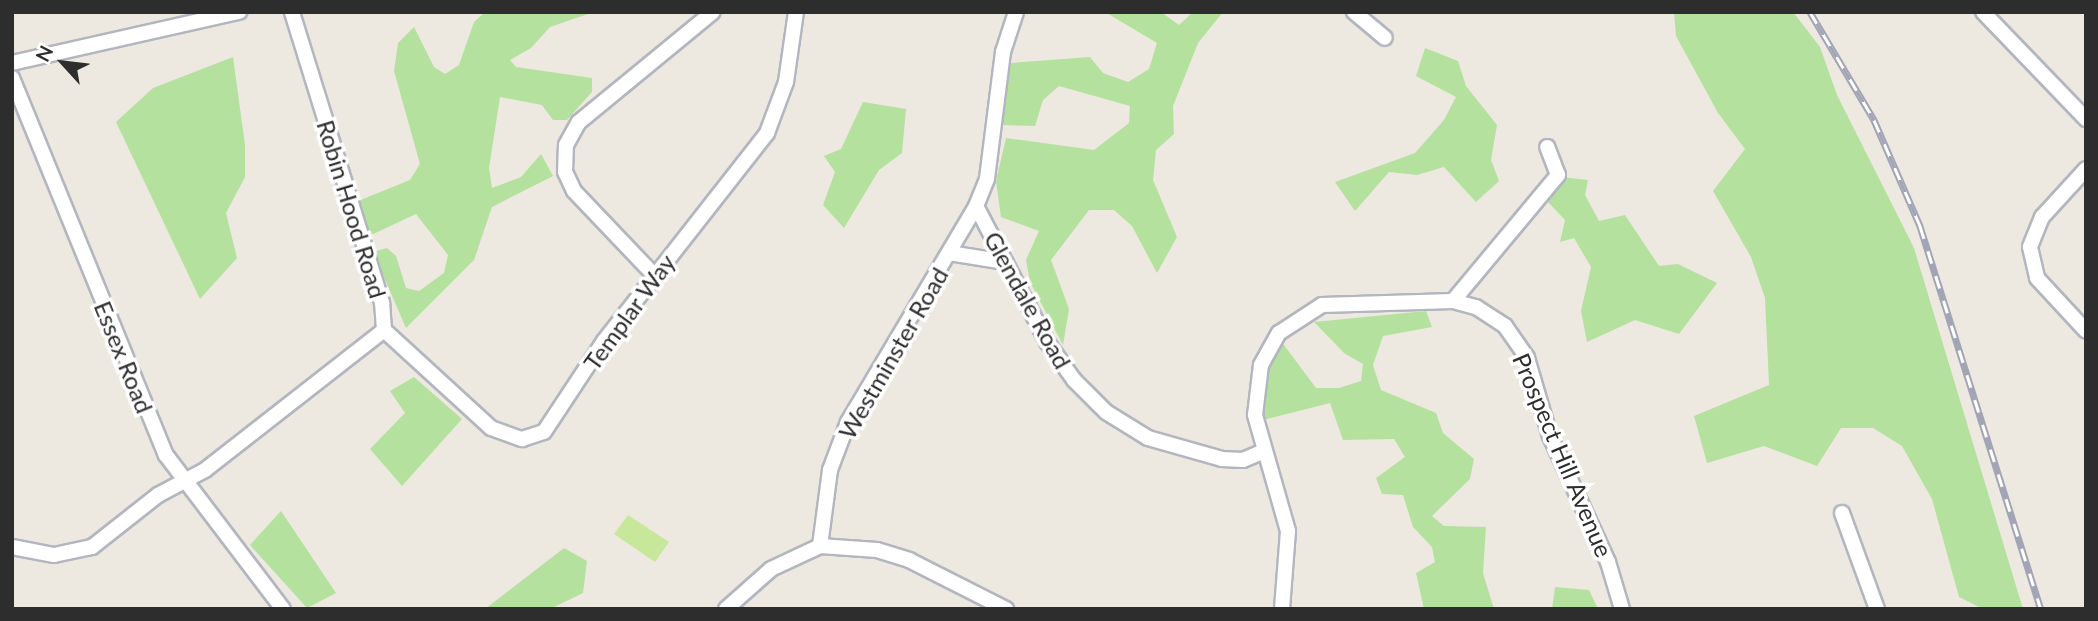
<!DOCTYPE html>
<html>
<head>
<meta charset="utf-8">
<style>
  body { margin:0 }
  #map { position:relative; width:2098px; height:621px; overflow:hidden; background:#ede8e0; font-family:Lato,sans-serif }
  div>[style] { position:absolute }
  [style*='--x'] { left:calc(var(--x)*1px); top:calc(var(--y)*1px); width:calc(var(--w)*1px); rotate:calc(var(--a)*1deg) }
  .green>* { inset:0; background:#b5e19f }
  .pitch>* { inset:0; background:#c7e89b }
  .roads { filter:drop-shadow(2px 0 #b3b6bf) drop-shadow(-2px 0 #b3b6bf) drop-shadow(0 2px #b3b6bf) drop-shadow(0 -2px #b3b6bf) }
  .street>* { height:14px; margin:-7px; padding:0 7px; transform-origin:7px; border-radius:7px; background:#fff }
  .rail>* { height:7px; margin-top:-3.5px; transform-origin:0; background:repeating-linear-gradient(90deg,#fff 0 13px,#a2a5b6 0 26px); box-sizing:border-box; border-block:2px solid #a2a5b6 }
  span { translate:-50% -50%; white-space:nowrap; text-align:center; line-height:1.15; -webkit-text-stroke:7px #fff; paint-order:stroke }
  .street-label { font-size:24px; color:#2d2d2d }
  .frame { position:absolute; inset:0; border:14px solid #2d2d2d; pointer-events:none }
  .north { position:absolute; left:28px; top:28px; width:70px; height:70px; -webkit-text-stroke:5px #fff; paint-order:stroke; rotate:297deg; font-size:19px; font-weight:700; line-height:28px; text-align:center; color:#2d2d2d }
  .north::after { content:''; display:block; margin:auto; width:24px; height:32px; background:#2d2d2d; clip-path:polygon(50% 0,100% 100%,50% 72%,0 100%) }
</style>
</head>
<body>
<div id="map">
  <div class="green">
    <i style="clip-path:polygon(485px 12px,594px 12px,550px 27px,531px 48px,510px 60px,516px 67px,592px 78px,592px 92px,567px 120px,553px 120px,542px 105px,500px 97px,489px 168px,492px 188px,521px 177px,541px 154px,553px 176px,492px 207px,474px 260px,406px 328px,373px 252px,387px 248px,396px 256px,406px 288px,419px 291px,444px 273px,448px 255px,416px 214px,369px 236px,358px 201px,410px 180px,420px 164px,394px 71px,398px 43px,414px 27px,434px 67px,445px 74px,459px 65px,474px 22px)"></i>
    <i style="clip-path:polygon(1105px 12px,1161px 12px,1179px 25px,1193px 12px,1223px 12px,1198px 43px,1173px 106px,1174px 134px,1156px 150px,1153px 180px,1177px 237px,1157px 273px,1132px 226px,1114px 210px,1089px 210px,1051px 260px,1069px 309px,1063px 345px,1030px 282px,1026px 260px,1039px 231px,1001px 217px,996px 181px,1006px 138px,1094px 150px,1129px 123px,1130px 106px,1059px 86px,1043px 100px,1035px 126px,1002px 125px,1011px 63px,1090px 57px,1103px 73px,1128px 82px,1149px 69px,1157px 43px)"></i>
    <i style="clip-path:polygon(1674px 12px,1793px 12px,1820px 47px,1837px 95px,1914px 248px,2023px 609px,1983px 609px,1959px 597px,1932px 499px,1902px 446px,1873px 428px,1841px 428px,1817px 466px,1764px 446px,1707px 463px,1694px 416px,1769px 385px,1765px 298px,1751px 257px,1713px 191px,1745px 149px,1718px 113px,1676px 36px)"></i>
    <i style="clip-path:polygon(1425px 48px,1458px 61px,1466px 86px,1497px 125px,1491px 160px,1499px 181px,1476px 202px,1444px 167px,1417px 175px,1389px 172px,1355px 211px,1335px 182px,1415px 153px,1444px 120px,1456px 97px,1416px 76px)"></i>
    <i style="clip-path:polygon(233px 57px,245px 145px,245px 177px,226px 213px,237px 258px,200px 299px,116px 122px,153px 88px)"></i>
    <i style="clip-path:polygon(863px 102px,906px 109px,902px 153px,879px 170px,844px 228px,823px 205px,835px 172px,824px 156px,841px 149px)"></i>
    <i style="clip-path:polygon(1561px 177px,1588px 180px,1585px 195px,1599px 221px,1625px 215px,1659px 266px,1678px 264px,1717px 283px,1679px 334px,1635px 320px,1587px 342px,1581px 311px,1591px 267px,1574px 238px,1560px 242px,1565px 220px,1547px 201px)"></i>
    <i style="clip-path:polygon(1426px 311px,1432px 327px,1383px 336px,1373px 365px,1381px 390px,1436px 413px,1443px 433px,1474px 459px,1470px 479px,1432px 516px,1444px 526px,1486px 527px,1483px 573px,1494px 609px,1424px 609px,1416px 573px,1435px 562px,1432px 547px,1413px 527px,1403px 495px,1382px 494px,1376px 478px,1405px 457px,1394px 439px,1343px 440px,1330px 403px,1263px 420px,1262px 373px,1281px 341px,1316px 388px,1339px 388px,1361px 381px,1363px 364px,1344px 353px,1314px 322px)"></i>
    <i style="clip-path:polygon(414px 377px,462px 419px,402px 486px,370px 449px,405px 413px,390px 391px)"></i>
    <i style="clip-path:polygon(281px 511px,336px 593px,307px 608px,250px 545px)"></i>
    <i style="clip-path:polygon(564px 548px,587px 561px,583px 593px,550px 609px,485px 609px)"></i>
    <i style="clip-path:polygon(1555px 587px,1589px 590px,1598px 609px,1552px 609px)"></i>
  </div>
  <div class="pitch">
    <i style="clip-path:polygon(628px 515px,669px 542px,655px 562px,614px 534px)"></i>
  </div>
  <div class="roads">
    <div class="street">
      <i style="--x:1016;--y:12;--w:42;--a:108"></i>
      <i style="--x:1003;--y:52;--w:128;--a:97.2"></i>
      <i style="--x:987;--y:179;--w:29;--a:112"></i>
      <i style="--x:976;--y:206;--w:153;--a:62.4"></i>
      <i style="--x:1047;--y:342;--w:47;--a:54.6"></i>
      <i style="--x:1074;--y:380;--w:45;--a:45"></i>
      <i style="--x:1106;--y:412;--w:49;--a:31.8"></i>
      <i style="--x:1148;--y:438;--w:77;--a:15.8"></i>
      <i style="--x:1222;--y:459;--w:21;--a:3"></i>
      <i style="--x:1243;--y:460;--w:23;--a:-23"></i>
      <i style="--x:1354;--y:12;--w:40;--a:40"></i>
      <i style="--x:1983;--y:12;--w:149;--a:46.1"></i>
      <i style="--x:12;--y:63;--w:233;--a:-12.7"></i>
      <i style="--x:12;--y:78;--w:407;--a:67.8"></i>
      <i style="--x:166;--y:455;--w:193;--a:52.8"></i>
      <i style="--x:2086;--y:169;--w:65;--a:132.5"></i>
      <i style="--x:2042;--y:217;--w:32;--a:112"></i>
      <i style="--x:2030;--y:247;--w:32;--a:77"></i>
      <i style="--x:2037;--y:278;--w:72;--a:47.2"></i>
      <i style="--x:949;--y:253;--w:57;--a:9.1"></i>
      <i style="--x:654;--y:275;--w:116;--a:-133.6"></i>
      <i style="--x:574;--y:191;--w:21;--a:-115"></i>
      <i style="--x:565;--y:172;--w:27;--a:-88"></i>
      <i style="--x:566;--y:145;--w:26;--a:-61"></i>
      <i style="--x:579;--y:122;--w:173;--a:-39.4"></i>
      <i style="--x:1453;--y:301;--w:164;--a:-50.2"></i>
      <i style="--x:1558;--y:175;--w:30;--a:-111"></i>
      <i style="--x:384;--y:330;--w:145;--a:42.5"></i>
      <i style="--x:491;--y:428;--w:33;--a:20"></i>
      <i style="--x:522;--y:439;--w:23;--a:-18"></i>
      <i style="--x:544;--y:432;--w:109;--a:-56.6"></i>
      <i style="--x:604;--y:341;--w:264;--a:-51.9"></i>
      <i style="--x:767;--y:133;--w:54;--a:-69.6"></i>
      <i style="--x:786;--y:82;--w:71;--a:-81.9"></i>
      <i style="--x:1842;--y:513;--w:102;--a:70"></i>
      <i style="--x:820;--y:546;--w:77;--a:-82.5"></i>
      <i style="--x:830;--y:470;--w:51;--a:-69.4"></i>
      <i style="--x:848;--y:422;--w:251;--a:-59.3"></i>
      <i style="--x:12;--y:547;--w:43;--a:10.8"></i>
      <i style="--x:54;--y:555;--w:39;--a:-12"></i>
      <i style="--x:92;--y:547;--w:84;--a:-38.2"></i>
      <i style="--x:158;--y:495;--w:53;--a:-28"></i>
      <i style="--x:205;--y:470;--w:227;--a:-38"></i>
      <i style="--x:384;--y:330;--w:27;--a:-94"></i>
      <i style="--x:382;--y:303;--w:305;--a:-107.2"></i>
      <i style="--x:726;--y:609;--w:60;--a:-41.6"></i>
      <i style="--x:771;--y:569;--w:54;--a:-25.1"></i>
      <i style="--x:820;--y:546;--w:57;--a:4"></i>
      <i style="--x:877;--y:550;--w:34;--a:17"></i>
      <i style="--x:909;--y:560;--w:109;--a:26.8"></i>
      <i style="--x:1282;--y:609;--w:78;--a:-85.6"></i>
      <i style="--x:1288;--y:531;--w:121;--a:-105.9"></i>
      <i style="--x:1255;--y:415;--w:50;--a:-83.2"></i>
      <i style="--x:1261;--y:365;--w:37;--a:-61"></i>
      <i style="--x:1279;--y:333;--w:51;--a:-33.1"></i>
      <i style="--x:1322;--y:305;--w:131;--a:-1.7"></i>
      <i style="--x:1453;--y:301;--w:24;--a:15"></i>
      <i style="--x:1476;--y:307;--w:35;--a:33"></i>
      <i style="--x:1505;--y:326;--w:39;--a:55"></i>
      <i style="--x:1527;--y:358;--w:81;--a:73.6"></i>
      <i style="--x:1550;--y:436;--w:139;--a:65.3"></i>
      <i style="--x:1608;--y:562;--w:49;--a:73.4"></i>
    </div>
  </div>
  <div class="rail">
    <i style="--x:1810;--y:12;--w:126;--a:59.3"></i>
    <i style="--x:1874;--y:120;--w:116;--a:66.5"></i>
    <i style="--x:1920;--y:226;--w:402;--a:72.5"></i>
  </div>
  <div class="street-label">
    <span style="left:352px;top:209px;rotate:73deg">Robin Hood Road</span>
    <span style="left:1028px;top:300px;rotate:61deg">Glendale Road</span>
    <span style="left:629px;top:312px;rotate:-54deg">Templar Way</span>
    <span style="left:893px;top:353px;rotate:-60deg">Westminster Road</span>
    <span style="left:124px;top:357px;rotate:68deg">Essex Road</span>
    <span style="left:1563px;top:455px;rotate:67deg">Prospect Hill Avenue</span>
  </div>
  <div class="frame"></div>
  <div class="north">N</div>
</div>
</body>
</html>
